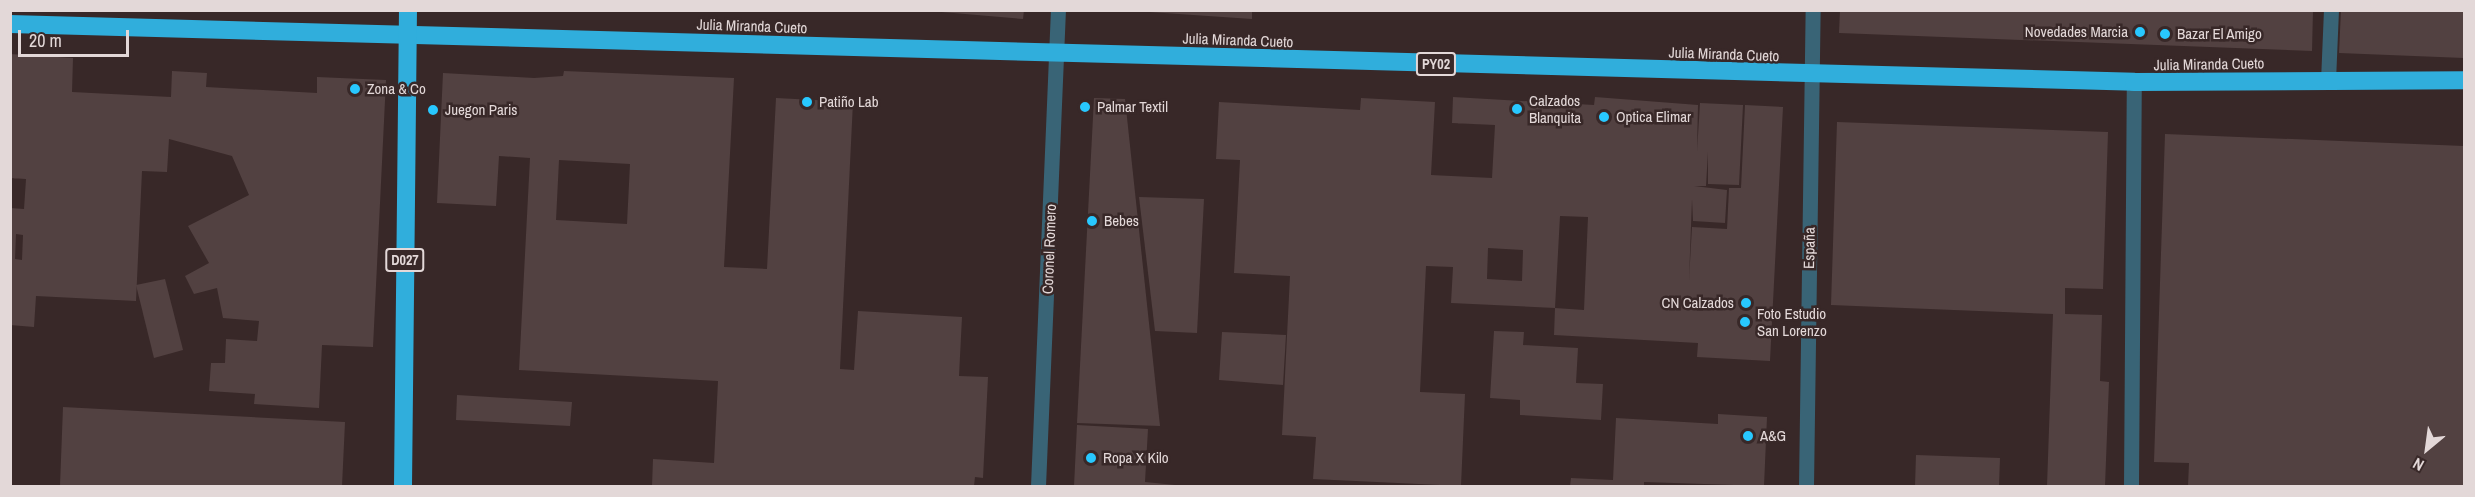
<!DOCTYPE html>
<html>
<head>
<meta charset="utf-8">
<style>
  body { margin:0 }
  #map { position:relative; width:2475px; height:497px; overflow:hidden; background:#382828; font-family:"Archivo Narrow",sans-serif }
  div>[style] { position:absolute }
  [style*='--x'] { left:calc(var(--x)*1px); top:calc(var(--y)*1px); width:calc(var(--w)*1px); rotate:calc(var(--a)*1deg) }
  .building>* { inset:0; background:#524141 }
  .lane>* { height:15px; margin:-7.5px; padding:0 7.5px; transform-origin:7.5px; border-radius:7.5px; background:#396476 }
  .street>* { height:15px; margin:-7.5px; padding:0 7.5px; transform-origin:7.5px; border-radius:7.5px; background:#396476 }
  .highway>* { height:18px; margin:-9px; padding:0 9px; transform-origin:9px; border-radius:9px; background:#30aedc }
  .dots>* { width:16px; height:16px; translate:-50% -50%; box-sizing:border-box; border:3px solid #382828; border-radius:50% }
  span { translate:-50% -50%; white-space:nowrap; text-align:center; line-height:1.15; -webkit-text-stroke:5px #382828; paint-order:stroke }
  .shield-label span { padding:2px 4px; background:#382828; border:2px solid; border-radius:4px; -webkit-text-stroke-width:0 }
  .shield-label { font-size:14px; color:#e3d8d8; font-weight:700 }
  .street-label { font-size:15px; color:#e3d8d8 }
  .poi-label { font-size:15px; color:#e3d8d8 }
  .right { translate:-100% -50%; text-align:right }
  .left { translate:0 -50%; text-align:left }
  .frame { position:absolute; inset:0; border:12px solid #e3d8d8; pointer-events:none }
  .north { position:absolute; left:2397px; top:419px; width:60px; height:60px; -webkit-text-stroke:4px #382828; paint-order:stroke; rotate:209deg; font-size:16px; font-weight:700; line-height:24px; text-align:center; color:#e3d8d8 }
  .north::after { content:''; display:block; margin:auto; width:21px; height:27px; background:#e3d8d8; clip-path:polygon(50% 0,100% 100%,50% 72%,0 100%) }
  .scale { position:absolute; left:18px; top:30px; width:111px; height:27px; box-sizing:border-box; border:3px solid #e3d8d8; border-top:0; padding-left:8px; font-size:18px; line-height:21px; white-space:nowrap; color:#e3d8d8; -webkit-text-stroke:4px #382828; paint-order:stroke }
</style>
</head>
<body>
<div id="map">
  <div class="building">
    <i style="clip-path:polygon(918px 10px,1024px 10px,1023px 19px)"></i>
    <i style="clip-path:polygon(1120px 10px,1252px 10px,1252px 19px)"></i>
    <i style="clip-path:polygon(1840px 10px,2313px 10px,2312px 51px,1839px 33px)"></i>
    <i style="clip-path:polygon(2341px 10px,2464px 10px,2464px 58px,2339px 53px)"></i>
    <i style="clip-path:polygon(evenodd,10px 54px,73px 58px,72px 92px,171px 97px,172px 71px,207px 73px,206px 87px,317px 93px,317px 77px,386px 80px,373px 347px,322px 345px,319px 408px,254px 404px,255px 394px,209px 391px,211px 363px,225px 363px,226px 339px,257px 341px,259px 321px,223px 318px,217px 288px,194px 294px,185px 276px,209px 263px,188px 226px,249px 195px,232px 156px,169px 139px,167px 172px,142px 171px,136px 301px,36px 296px,34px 327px,10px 325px,10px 208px,24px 209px,26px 179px,10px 178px,10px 54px,16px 234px,23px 235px,22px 260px,15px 259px,16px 234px)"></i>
    <i style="clip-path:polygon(evenodd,564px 71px,734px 78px,724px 267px,767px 269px,776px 98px,853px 102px,840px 369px,854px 370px,858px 311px,962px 317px,959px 376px,988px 377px,983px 478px,975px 477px,974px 486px,652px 486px,653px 459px,714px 463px,718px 381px,519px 370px,530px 158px,499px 156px,496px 206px,437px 203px,443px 73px,534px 78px,563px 76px,564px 71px,559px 160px,630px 164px,627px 224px,556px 220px,559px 160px)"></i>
    <i style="clip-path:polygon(evenodd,1453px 97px,1594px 105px,1595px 97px,1698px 105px,1697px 151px,1700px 103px,1743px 105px,1739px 185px,1708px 184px,1708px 152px,1706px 186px,1694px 186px,1727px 190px,1725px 223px,1693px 221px,1692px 199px,1689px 280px,1692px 227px,1727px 229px,1729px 188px,1741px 188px,1745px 105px,1783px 107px,1770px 361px,1697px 357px,1698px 343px,1554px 335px,1555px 308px,1451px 303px,1453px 267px,1426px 266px,1420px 392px,1465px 394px,1461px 486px,1313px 479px,1316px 437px,1282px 435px,1290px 276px,1234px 273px,1240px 160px,1216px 159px,1219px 102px,1360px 110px,1361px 98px,1435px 102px,1431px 175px,1492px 178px,1495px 125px,1452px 123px,1453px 97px,1560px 216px,1588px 217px,1584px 310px,1555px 308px,1560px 216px,1453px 97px,1488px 248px,1523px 250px,1522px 281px,1487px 279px,1488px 248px)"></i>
    <i style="clip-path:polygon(1094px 98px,1125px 99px,1160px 426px,1077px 423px)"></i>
    <i style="clip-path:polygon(1837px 122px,2108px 132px,2103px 289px,2065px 288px,2065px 314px,2102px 315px,2100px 381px,2109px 382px,2105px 486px,2047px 486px,2053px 314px,1831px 305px)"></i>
    <i style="clip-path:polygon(2165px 134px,2464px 146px,2464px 486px,2188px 486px,2189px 463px,2154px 462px)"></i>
    <i style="clip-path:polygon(1139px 197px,1204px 199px,1197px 333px,1155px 331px)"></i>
    <i style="clip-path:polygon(165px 279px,183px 350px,154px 358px,136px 285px)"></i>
    <i style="clip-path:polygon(1494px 331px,1524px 332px,1523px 345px,1578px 348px,1576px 383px,1603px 384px,1601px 420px,1520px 415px,1520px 400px,1490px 398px)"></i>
    <i style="clip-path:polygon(1222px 332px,1286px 335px,1283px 385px,1219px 380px)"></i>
    <i style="clip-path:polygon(457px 395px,572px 402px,570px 426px,456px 420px)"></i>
    <i style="clip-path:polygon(63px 407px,345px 422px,342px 486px,60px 486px)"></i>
    <i style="clip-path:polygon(1718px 414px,1767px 417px,1764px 486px,1644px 482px,1644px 486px,1570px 486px,1571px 478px,1613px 480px,1616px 418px,1718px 424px)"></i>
    <i style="clip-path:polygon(1077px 425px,1148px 429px,1145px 482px,1185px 486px,1074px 486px)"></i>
    <i style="clip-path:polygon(1916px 455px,2000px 458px,1999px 486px,1915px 486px)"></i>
  </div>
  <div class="lane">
    <i style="--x:2328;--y:81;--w:71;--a:-87.6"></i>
    <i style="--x:2131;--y:486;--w:404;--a:-89.6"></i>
  </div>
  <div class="street">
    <i style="--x:1038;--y:486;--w:476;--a:-87.6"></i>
    <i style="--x:1806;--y:486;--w:476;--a:-89.2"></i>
  </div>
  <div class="highway">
    <i style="--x:10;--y:24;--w:2125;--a:1.56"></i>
    <i style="--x:2134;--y:82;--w:330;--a:-0.3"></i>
    <i style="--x:403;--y:486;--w:476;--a:-89.4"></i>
  </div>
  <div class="dots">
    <i style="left:2140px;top:32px;background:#28c8ff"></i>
    <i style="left:2165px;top:34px;background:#28c8ff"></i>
    <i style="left:355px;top:89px;background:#28c8ff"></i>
    <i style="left:807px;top:102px;background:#28c8ff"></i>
    <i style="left:1085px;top:107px;background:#28c8ff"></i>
    <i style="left:1517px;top:109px;background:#28c8ff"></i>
    <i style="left:433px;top:110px;background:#28c8ff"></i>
    <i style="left:1604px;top:117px;background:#28c8ff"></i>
    <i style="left:1092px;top:221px;background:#28c8ff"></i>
    <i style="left:1746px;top:303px;background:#28c8ff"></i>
    <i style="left:1745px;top:322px;background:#28c8ff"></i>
    <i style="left:1748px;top:436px;background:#28c8ff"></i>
    <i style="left:1091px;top:458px;background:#28c8ff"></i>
  </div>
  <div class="shield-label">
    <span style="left:1436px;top:64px">PY02</span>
    <span style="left:405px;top:260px">D027</span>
  </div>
  <div class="street-label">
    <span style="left:752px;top:26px;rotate:2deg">Julia Miranda Cueto</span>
    <span style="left:1238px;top:40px;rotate:2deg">Julia Miranda Cueto</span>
    <span style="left:1724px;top:54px;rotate:2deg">Julia Miranda Cueto</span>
    <span style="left:2209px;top:64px;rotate:-1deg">Julia Miranda Cueto</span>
    <span style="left:1809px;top:248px;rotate:-89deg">España</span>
    <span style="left:1049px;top:249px;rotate:-88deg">Coronel Romero</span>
  </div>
  <div class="poi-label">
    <span class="right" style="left:2128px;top:32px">Novedades Marcia</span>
    <span class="left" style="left:2177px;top:34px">Bazar El Amigo</span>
    <span class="left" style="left:367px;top:89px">Zona &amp; Co</span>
    <span class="left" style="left:1529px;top:109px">Calzados<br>Blanquita</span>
    <span class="left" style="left:819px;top:102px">Patiño Lab</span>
    <span class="left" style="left:1097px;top:107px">Palmar Textil</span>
    <span class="left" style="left:445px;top:110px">Juegon Paris</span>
    <span class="left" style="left:1616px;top:117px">Optica Elimar</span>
    <span class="left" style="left:1104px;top:221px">Bebes</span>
    <span class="right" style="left:1734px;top:303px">CN Calzados</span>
    <span class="left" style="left:1757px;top:322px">Foto Estudio<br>San Lorenzo</span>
    <span class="left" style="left:1760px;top:436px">A&amp;G</span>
    <span class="left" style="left:1103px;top:458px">Ropa X Kilo</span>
  </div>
  <div class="frame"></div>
  <div class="north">N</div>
  <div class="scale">20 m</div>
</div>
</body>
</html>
